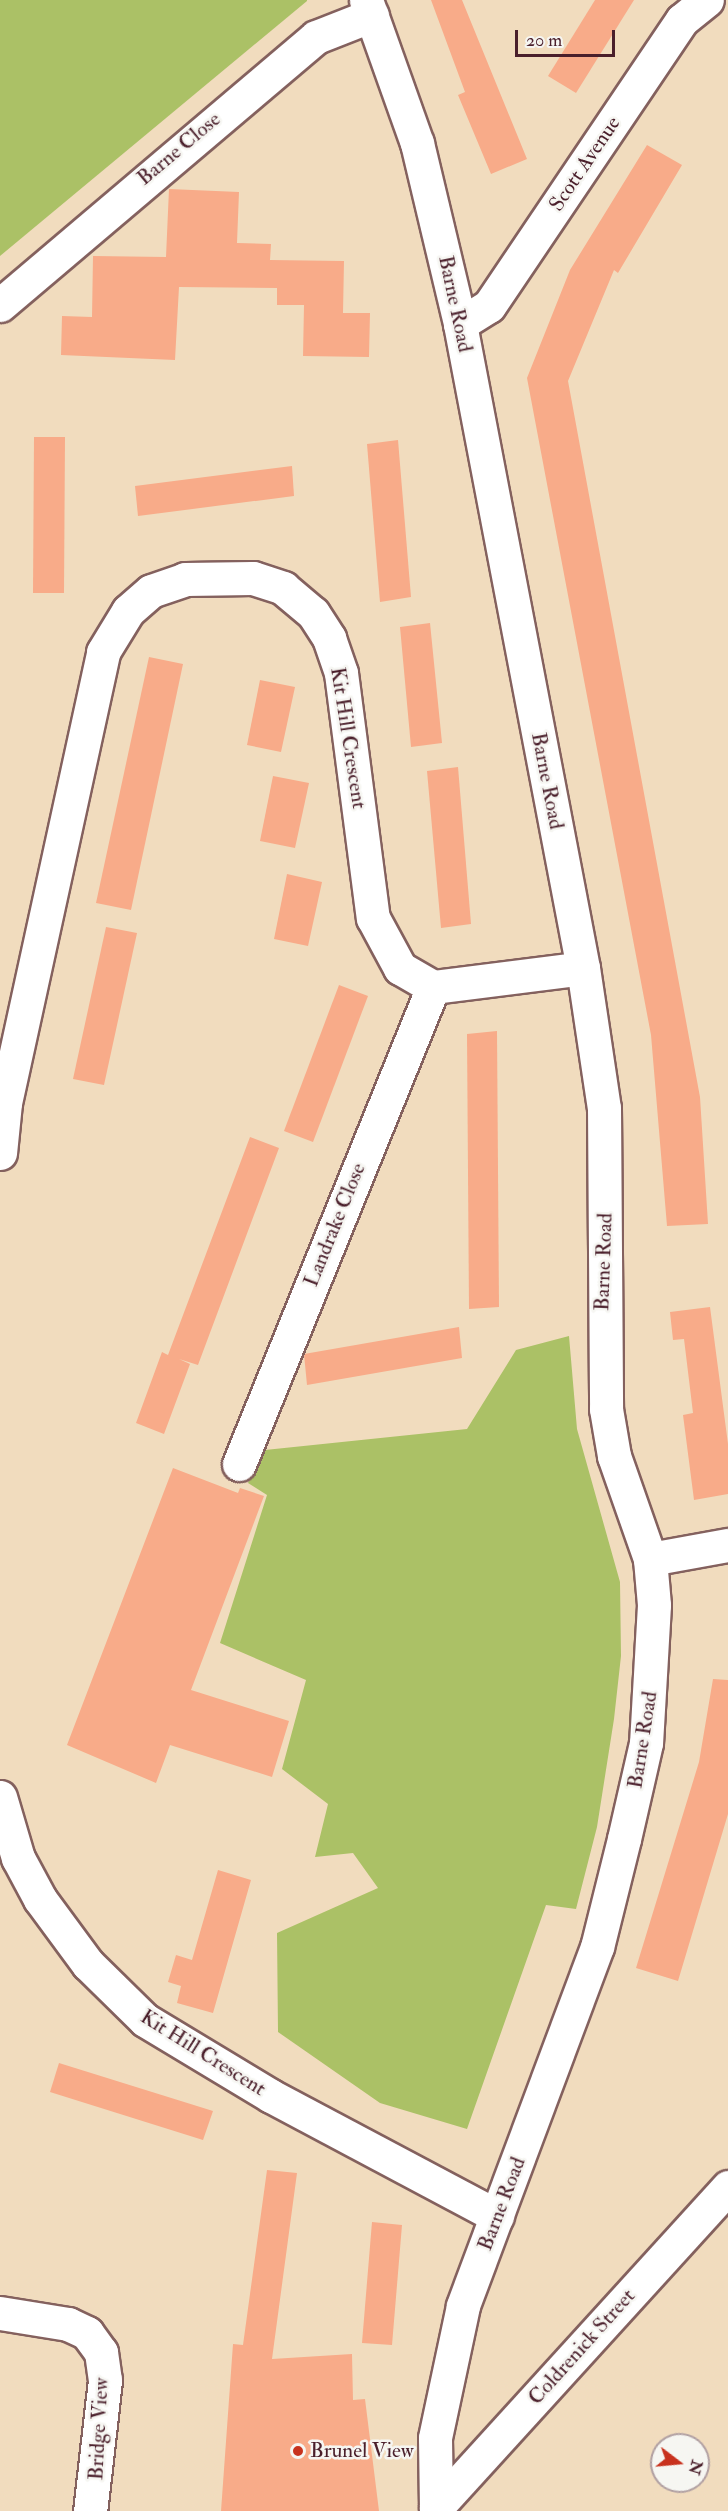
<!DOCTYPE html>
<html>
<head>
<meta charset="utf-8">
<style>
  body { margin:0 }
  #map { position:relative; width:728px; height:2511px; overflow:hidden; background:#f1dcbe; font-family:"IM FELL Double Pica",serif }
  div>[style] { position:absolute }
  [style*='--x'] { left:calc(var(--x)*1px); top:calc(var(--y)*1px); width:calc(var(--w)*1px); rotate:calc(var(--a)*1deg) }
  .green>* { inset:0; background:#abc166 }
  .building>* { inset:0; background:#f8ab89 }
  .roads { filter:drop-shadow(2px 0 #84615e) drop-shadow(-2px 0 #84615e) drop-shadow(0 2px #84615e) drop-shadow(0 -2px #84615e) }
  .street>* { height:33px; margin:-16.5px; padding:0 16.5px; transform-origin:16.5px; border-radius:16.5px; background:#fff }
  .dots>* { width:16px; height:16px; translate:-50% -50%; box-sizing:border-box; border:3px solid #f6f6f2; border-radius:50% }
  span { translate:-50% -50%; white-space:nowrap; text-align:center; line-height:1.15; -webkit-text-stroke:5px #f6f6f2; paint-order:stroke }
  .street-label { font-size:21px; color:#4a1f2b }
  .poi-label { font-size:21px; color:#4a1f2b }
  .left { translate:0 -50%; text-align:left }
  .north { position:absolute; left:650px; top:2433px; width:60px; height:60px; box-sizing:border-box; background:#f6f6f2; border:2px solid #b1a0a2; border-radius:50%; rotate:106deg; font-size:16px; font-weight:700; line-height:24px; text-align:center; color:#4a1f2b }
  .north::after { content:''; display:block; margin:auto; width:21px; height:27px; background:#c8321e; clip-path:polygon(50% 0,100% 100%,50% 72%,0 100%) }
  .scale { position:absolute; left:515px; top:30px; width:100px; height:27px; box-sizing:border-box; border:3px solid #4a1f2b; border-top:0; padding-left:8px; font-size:18px; line-height:21px; white-space:nowrap; color:#4a1f2b; -webkit-text-stroke:4px #f6f6f2; paint-order:stroke }
</style>
</head>
<body>
<div id="map">
  <div class="green">
    <i style="clip-path:polygon(0 0,307px 0,307px 1px,0 256px)"></i>
    <i style="clip-path:polygon(569px 1336px,577px 1429px,620px 1582px,621px 1656px,614px 1719px,597px 1827px,576px 1909px,546px 1905px,467px 2129px,380px 2103px,278px 2032px,277px 1933px,378px 1888px,353px 1853px,315px 1857px,328px 1804px,282px 1769px,306px 1680px,220px 1643px,267px 1495px,248px 1483px,265px 1450px,467px 1429px,516px 1350px)"></i>
  </div>
  <div class="building">
    <i style="clip-path:polygon(431px 0,462px 0,527px 159px,491px 174px,458px 95px,465px 92px)"></i>
    <i style="clip-path:polygon(595px 0,634px 0,576px 93px,548px 76px)"></i>
    <i style="clip-path:polygon(647px 145px,682px 165px,618px 273px,614px 270px,568px 381px,700px 1097px,708px 1224px,667px 1226px,651px 1035px,527px 378px,570px 270px)"></i>
    <i style="clip-path:polygon(169px 189px,239px 192px,237px 243px,271px 244px,270px 260px,344px 261px,343px 313px,370px 313px,369px 357px,303px 356px,304px 305px,277px 305px,277px 288px,179px 287px,175px 360px,61px 355px,62px 316px,92px 317px,93px 256px,166px 257px)"></i>
    <i style="clip-path:polygon(34px 437px,65px 437px,64px 593px,33px 593px)"></i>
    <i style="clip-path:polygon(398px 440px,411px 597px,380px 602px,367px 444px)"></i>
    <i style="clip-path:polygon(292px 466px,294px 496px,138px 516px,135px 486px)"></i>
    <i style="clip-path:polygon(430px 623px,442px 743px,411px 747px,400px 627px)"></i>
    <i style="clip-path:polygon(149px 657px,183px 664px,131px 910px,96px 903px)"></i>
    <i style="clip-path:polygon(260px 680px,295px 687px,281px 752px,247px 745px)"></i>
    <i style="clip-path:polygon(458px 767px,471px 924px,441px 928px,427px 771px)"></i>
    <i style="clip-path:polygon(273px 776px,309px 783px,295px 848px,260px 841px)"></i>
    <i style="clip-path:polygon(287px 874px,322px 882px,308px 946px,274px 939px)"></i>
    <i style="clip-path:polygon(106px 927px,137px 933px,104px 1085px,73px 1079px)"></i>
    <i style="clip-path:polygon(339px 985px,368px 996px,313px 1142px,284px 1131px)"></i>
    <i style="clip-path:polygon(497px 1031px,499px 1307px,469px 1309px,467px 1034px)"></i>
    <i style="clip-path:polygon(250px 1137px,279px 1148px,198px 1365px,179px 1359px,190px 1364px,164px 1434px,136px 1423px,162px 1352px,168px 1355px)"></i>
    <i style="clip-path:polygon(710px 1307px,728px 1444px,728px 1494px,694px 1500px,683px 1415px,693px 1413px,684px 1339px,673px 1340px,670px 1312px)"></i>
    <i style="clip-path:polygon(459px 1327px,462px 1358px,307px 1385px,304px 1354px)"></i>
    <i style="clip-path:polygon(173px 1468px,238px 1493px,240px 1488px,264px 1496px,191px 1690px,289px 1721px,272px 1777px,170px 1745px,156px 1783px,67px 1745px)"></i>
    <i style="clip-path:polygon(713px 1679px,728px 1680px,728px 1814px,678px 1981px,636px 1968px,699px 1762px)"></i>
    <i style="clip-path:polygon(218px 1870px,251px 1880px,213px 2013px,177px 2003px,181px 1986px,168px 1982px,176px 1955px,192px 1960px)"></i>
    <i style="clip-path:polygon(59px 2063px,213px 2111px,203px 2140px,50px 2092px)"></i>
    <i style="clip-path:polygon(267px 2170px,297px 2173px,272px 2359px,352px 2354px,353px 2400px,365px 2399px,379px 2511px,221px 2511px,233px 2344px,243px 2345px)"></i>
    <i style="clip-path:polygon(372px 2222px,402px 2225px,392px 2345px,362px 2343px)"></i>
  </div>
  <div class="roads">
    <div class="street">
      <i style="--x:366;--y:0;--w:152;--a:70.4"></i>
      <i style="--x:417;--y:143;--w:186;--a:76.6"></i>
      <i style="--x:460;--y:324;--w:656;--a:79.19"></i>
      <i style="--x:583;--y:968;--w:142;--a:81.5"></i>
      <i style="--x:604;--y:1108;--w:301;--a:89.6"></i>
      <i style="--x:606;--y:1409;--w:48;--a:80.3"></i>
      <i style="--x:614;--y:1456;--w:109;--a:70.7"></i>
      <i style="--x:650;--y:1559;--w:46;--a:85"></i>
      <i style="--x:654;--y:1605;--w:138;--a:93.3"></i>
      <i style="--x:646;--y:1743;--w:98;--a:102.9"></i>
      <i style="--x:624;--y:1839;--w:111;--a:104"></i>
      <i style="--x:597;--y:1947;--w:383;--a:110.5"></i>
      <i style="--x:463;--y:2306;--w:135;--a:102"></i>
      <i style="--x:435;--y:2438;--w:73;--a:89.2"></i>
      <i style="--x:0;--y:305;--w:414;--a:-40.3"></i>
      <i style="--x:316;--y:37;--w:60;--a:-21.4"></i>
      <i style="--x:460;--y:324;--w:34;--a:-32"></i>
      <i style="--x:489;--y:306;--w:345;--a:-56"></i>
      <i style="--x:682;--y:20;--w:32;--a:-39"></i>
      <i style="--x:0;--y:1153;--w:50;--a:-84.3"></i>
      <i style="--x:5;--y:1103;--w:462;--a:-77.7"></i>
      <i style="--x:103;--y:652;--w:48;--a:-58.6"></i>
      <i style="--x:128;--y:611;--w:30;--a:-41"></i>
      <i style="--x:151;--y:591;--w:36;--a:-19"></i>
      <i style="--x:185;--y:579;--w:68;--a:-0.8"></i>
      <i style="--x:253;--y:578;--w:32;--a:18"></i>
      <i style="--x:283;--y:588;--w:39;--a:40"></i>
      <i style="--x:313;--y:613;--w:30;--a:57"></i>
      <i style="--x:329;--y:638;--w:37;--a:71"></i>
      <i style="--x:341;--y:673;--w:247;--a:82.6"></i>
      <i style="--x:373;--y:918;--w:57;--a:61.6"></i>
      <i style="--x:400;--y:968;--w:38;--a:30"></i>
      <i style="--x:433;--y:987;--w:151;--a:-7.2"></i>
      <i style="--x:239;--y:1464;--w:515;--a:-67.87"></i>
      <i style="--x:650;--y:1559;--w:79;--a:-10.2"></i>
      <i style="--x:0;--y:1797;--w:64;--a:73.6"></i>
      <i style="--x:18;--y:1858;--w:47;--a:61.8"></i>
      <i style="--x:40;--y:1899;--w:81;--a:53.6"></i>
      <i style="--x:88;--y:1964;--w:80;--a:44.5"></i>
      <i style="--x:145;--y:2020;--w:147;--a:31.1"></i>
      <i style="--x:271;--y:2096;--w:256;--a:28"></i>
      <i style="--x:0;--y:2313;--w:69;--a:9.2"></i>
      <i style="--x:68;--y:2324;--w:21;--a:25"></i>
      <i style="--x:87;--y:2333;--w:24;--a:54"></i>
      <i style="--x:101;--y:2352;--w:28;--a:82"></i>
      <i style="--x:105;--y:2380;--w:132;--a:96.5"></i>
      <i style="--x:436;--y:2508;--w:434;--a:-47.7"></i>
    </div>
  </div>
  <div class="dots">
    <i style="left:298px;top:2451px;background:#c8321e"></i>
  </div>
  <div class="street-label">
    <span style="left:179px;top:149px;rotate:-40deg">Barne Close</span>
    <span style="left:585px;top:164px;rotate:-56deg">Scott Avenue</span>
    <span style="left:455px;top:304px;rotate:78deg">Barne Road</span>
    <span style="left:348px;top:738px;rotate:81deg">Kit Hill Crescent</span>
    <span style="left:547px;top:781px;rotate:79deg">Barne Road</span>
    <span style="left:335px;top:1225px;rotate:-68deg">Landrake Close</span>
    <span style="left:604px;top:1262px;rotate:-88deg">Barne Road</span>
    <span style="left:643px;top:1740px;rotate:-81deg">Barne Road</span>
    <span style="left:203px;top:2053px;rotate:32deg">Kit Hill Crescent</span>
    <span style="left:502px;top:2204px;rotate:-69deg">Barne Road</span>
    <span style="left:582px;top:2347px;rotate:-48deg">Coldrenick Street</span>
    <span style="left:99px;top:2429px;rotate:-87deg">Bridge View</span>
  </div>
  <div class="poi-label">
    <span class="left" style="left:310px;top:2451px">Brunel View</span>
  </div>
  <div class="north">N</div>
  <div class="scale">20 m</div>
</div>
</body>
</html>
